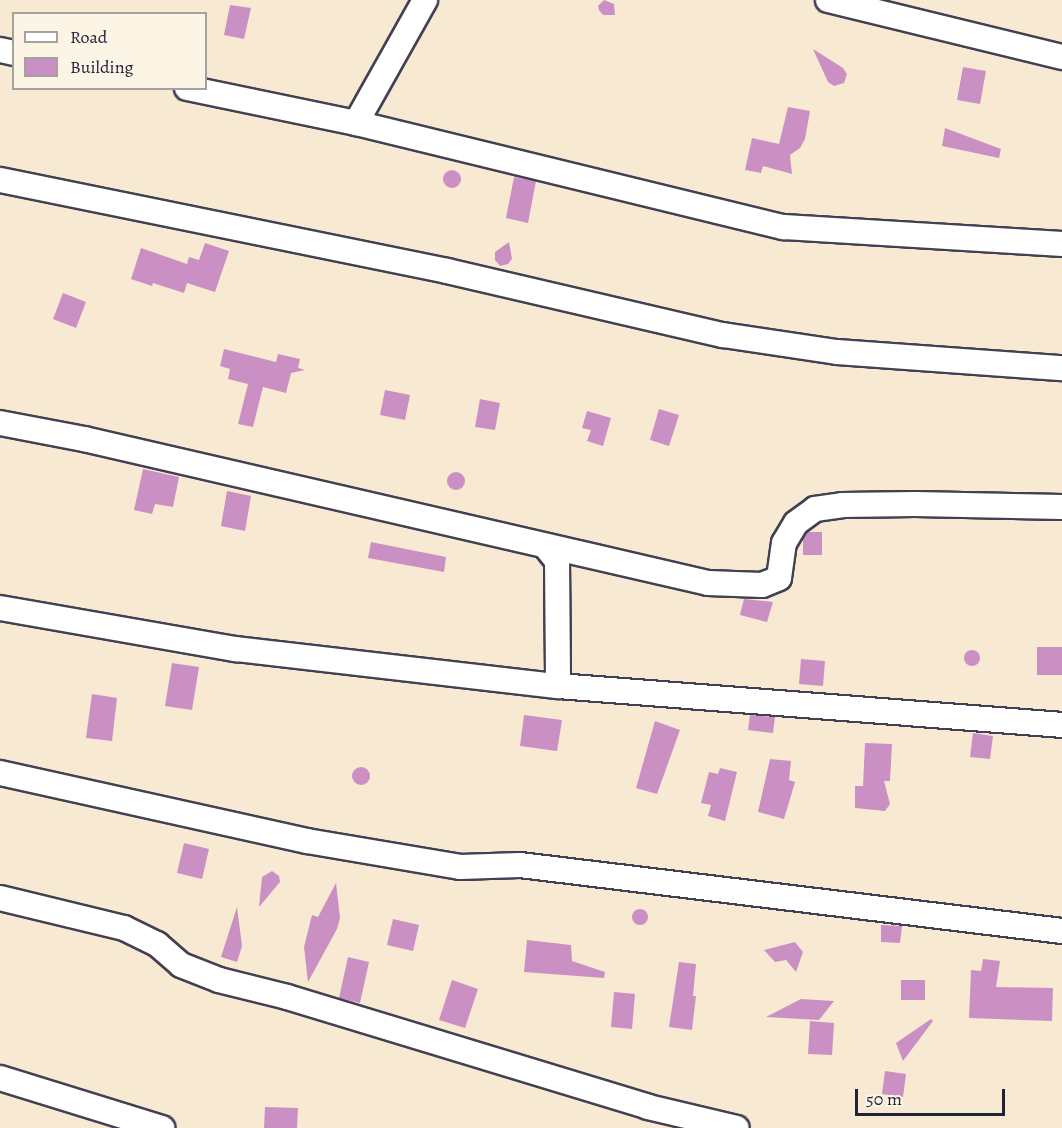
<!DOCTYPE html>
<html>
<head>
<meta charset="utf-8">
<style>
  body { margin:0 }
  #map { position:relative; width:1062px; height:1128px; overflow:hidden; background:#f8e9d3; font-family:Alegreya,serif }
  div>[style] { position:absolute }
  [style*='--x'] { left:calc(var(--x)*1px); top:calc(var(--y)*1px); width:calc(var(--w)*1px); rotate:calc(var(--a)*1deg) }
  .building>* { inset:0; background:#cb90c3 }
  .round { border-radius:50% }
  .roads { filter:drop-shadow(2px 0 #424052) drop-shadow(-2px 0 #424052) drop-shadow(0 2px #424052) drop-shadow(0 -2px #424052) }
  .minor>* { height:24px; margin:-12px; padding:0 12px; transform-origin:12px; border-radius:12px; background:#fff }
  span { translate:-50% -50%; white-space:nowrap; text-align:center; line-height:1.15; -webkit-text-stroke:4.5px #fcf5e5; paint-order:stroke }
  .legend { position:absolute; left:12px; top:12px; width:195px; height:78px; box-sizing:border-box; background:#fcf5e5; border:2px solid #a5a1a1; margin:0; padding:8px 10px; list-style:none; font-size:18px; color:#22223b }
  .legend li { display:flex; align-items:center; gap:12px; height:30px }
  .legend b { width:30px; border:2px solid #a5a1a1 }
  .scale { position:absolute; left:855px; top:1089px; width:150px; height:27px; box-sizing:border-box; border:3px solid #22223b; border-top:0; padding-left:8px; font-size:18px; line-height:21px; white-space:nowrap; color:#22223b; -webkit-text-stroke:4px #fcf5e5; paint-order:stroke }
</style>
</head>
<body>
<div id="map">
  <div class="building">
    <i style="clip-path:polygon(604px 0,614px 4px,615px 15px,603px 15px,599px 10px,598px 6px)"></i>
    <i style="clip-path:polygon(230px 5px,251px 8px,244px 39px,224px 35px)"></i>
    <i style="clip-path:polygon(813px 49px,843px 68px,847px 74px,844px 83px,834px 86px,828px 82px)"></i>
    <i style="clip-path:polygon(963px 67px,986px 71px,980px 104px,957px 100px)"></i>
    <i style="clip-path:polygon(788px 107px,810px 111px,805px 139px,800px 148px,790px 155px,792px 174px,763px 166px,761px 173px,745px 170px,752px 138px,779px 144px)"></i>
    <i style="clip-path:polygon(945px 128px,1001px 149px,999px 158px,942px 146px)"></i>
    <i class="round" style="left:443px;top:170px;width:18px;height:18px"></i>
    <i style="clip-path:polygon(514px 177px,536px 181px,528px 223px,506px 218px)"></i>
    <i style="clip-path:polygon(509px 242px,512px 259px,508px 264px,500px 266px,495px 260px,495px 252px)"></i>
    <i style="clip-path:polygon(205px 243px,229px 251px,215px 292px,187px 283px,184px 293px,153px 283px,152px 286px,131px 279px,141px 248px,187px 264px,189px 257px,199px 260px)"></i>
    <i style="clip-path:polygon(63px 293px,86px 302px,76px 328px,53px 319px)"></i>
    <i style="clip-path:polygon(224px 349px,276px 362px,278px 354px,300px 359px,298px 368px,305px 370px,291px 373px,286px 393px,263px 387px,253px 427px,238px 424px,248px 384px,228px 379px,230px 369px,220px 366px)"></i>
    <i style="clip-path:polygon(385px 390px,410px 395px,405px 420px,380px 415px)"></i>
    <i style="clip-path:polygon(480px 399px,500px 403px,495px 430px,475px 427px)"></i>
    <i style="clip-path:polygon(659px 409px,679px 415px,669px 446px,650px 440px)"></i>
    <i style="clip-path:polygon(587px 411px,611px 418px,603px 446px,587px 441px,591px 430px,582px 428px)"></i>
    <i style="clip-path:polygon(143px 469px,179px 477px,173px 507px,155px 504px,152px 514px,134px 510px)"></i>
    <i class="round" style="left:447px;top:472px;width:18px;height:18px"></i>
    <i style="clip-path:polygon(227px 491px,251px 496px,245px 531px,221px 526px)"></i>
    <i style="clip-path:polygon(808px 532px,822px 532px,822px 555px,803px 555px,803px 538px)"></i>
    <i style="clip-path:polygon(371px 542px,446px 557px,444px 572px,368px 558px)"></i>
    <i style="clip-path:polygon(744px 599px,773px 602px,767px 622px,740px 615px)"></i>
    <i style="clip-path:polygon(1037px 647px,1062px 647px,1062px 675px,1037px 675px)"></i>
    <i class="round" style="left:964px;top:650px;width:16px;height:16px"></i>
    <i style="clip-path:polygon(801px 659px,825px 661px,823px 686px,799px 684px)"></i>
    <i style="clip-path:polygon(172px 663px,199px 667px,192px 710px,165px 706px)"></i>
    <i style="clip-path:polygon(92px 694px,117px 698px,112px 741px,86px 738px)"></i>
    <i style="clip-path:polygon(524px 715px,562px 720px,557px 751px,520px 746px)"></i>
    <i style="clip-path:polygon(750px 715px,775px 717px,773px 733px,748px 730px)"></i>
    <i style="clip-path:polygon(655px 721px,680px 730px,657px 794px,636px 788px)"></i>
    <i style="clip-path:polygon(973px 733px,993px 736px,990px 759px,970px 757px)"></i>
    <i style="clip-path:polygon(865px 743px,892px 744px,890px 781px,884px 781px,890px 804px,885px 811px,855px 808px,855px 786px,863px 786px)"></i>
    <i style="clip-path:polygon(770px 759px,791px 761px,789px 780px,795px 782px,784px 819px,758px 812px)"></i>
    <i class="round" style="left:352px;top:767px;width:18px;height:18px"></i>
    <i style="clip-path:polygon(720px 768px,737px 772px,725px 821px,708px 816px,711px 805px,701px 803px,709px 772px,718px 774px)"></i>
    <i style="clip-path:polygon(184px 843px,209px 849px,202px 879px,177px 873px)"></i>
    <i style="clip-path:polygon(272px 871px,279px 876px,280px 882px,259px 907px,262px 877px)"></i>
    <i style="clip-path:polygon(336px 883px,340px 918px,337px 929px,308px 982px,304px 947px,312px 915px,318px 917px)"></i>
    <i style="clip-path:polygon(237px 907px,242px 946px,237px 962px,221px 957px)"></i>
    <i class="round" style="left:632px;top:909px;width:16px;height:16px"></i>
    <i style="clip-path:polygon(393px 919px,419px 925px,413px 951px,387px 945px)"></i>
    <i style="clip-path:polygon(881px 925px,902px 926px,900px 943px,881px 942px)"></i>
    <i style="clip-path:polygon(527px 940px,571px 945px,572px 961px,605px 972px,604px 978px,524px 972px)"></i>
    <i style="clip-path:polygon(795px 942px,803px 952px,796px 972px,786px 960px,775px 962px,764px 950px)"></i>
    <i style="clip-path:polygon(348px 957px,369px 962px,360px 1003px,339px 998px)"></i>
    <i style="clip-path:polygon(983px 959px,1000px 961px,996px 987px,1053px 988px,1052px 1021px,969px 1018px,971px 970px,981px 971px)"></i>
    <i style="clip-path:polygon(679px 962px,696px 964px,693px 996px,696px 996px,692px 1030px,669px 1027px)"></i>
    <i style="clip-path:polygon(452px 980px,478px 989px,465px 1028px,439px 1020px)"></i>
    <i style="clip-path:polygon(901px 980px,925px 980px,925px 1000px,901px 1000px)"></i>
    <i style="clip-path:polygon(614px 992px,635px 994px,632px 1029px,611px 1027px)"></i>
    <i style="clip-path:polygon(801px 999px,834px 1001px,819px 1020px,766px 1017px)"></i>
    <i style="clip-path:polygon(931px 1019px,933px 1021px,903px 1061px,896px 1043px)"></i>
    <i style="clip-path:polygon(810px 1021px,834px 1023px,832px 1055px,808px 1054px)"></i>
    <i style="clip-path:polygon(885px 1071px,906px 1074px,903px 1097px,882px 1094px)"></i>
    <i style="clip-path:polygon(265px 1107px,298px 1108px,297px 1128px,264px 1128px)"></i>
  </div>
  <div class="roads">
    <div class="minor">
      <i style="--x:828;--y:0;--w:241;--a:13.7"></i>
      <i style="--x:0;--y:50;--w:14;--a:12"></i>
      <i style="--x:187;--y:88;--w:173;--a:11.7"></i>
      <i style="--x:356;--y:123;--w:440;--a:13.7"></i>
      <i style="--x:784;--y:227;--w:279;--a:3.5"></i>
      <i style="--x:356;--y:123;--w:141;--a:-60.7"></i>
      <i style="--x:0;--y:180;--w:456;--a:11.5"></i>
      <i style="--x:447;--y:271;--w:283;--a:13.1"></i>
      <i style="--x:723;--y:335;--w:115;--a:8.5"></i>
      <i style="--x:837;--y:352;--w:226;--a:4.1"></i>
      <i style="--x:0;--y:423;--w:86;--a:10.8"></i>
      <i style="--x:84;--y:439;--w:640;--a:12.99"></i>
      <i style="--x:708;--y:583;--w:54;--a:2.1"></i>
      <i style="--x:762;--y:585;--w:18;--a:-22"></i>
      <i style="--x:779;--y:578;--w:35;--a:-82"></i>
      <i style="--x:784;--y:543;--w:23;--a:-59"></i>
      <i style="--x:796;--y:523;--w:24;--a:-36"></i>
      <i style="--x:815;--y:509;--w:27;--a:-8"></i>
      <i style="--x:842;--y:505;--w:73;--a:-0.8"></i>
      <i style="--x:915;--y:504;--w:147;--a:1.2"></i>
      <i style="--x:545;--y:546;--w:19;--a:51"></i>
      <i style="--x:557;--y:561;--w:125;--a:89.5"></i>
      <i style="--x:0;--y:608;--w:240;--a:9.9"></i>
      <i style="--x:236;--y:649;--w:324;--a:6.6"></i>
      <i style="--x:558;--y:686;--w:506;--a:4.42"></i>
      <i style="--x:0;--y:773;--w:314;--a:12.5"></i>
      <i style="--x:307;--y:841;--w:155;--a:9.6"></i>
      <i style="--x:460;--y:867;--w:60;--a:-1.9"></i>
      <i style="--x:520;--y:865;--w:546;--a:6.94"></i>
      <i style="--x:0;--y:898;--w:128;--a:13.6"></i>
      <i style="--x:124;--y:928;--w:37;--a:26"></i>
      <i style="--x:157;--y:944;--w:32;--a:41"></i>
      <i style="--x:181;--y:965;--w:41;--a:21.5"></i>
      <i style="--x:219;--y:980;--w:70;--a:14"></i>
      <i style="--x:287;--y:997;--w:377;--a:16.9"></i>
      <i style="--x:648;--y:1107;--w:91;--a:13.3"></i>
      <i style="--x:0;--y:1078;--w:170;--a:17.2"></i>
    </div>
  </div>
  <ul class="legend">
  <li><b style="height:8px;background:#fff"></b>Road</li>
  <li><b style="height:16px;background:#cb90c3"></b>Building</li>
  </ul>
  <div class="scale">50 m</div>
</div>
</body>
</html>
